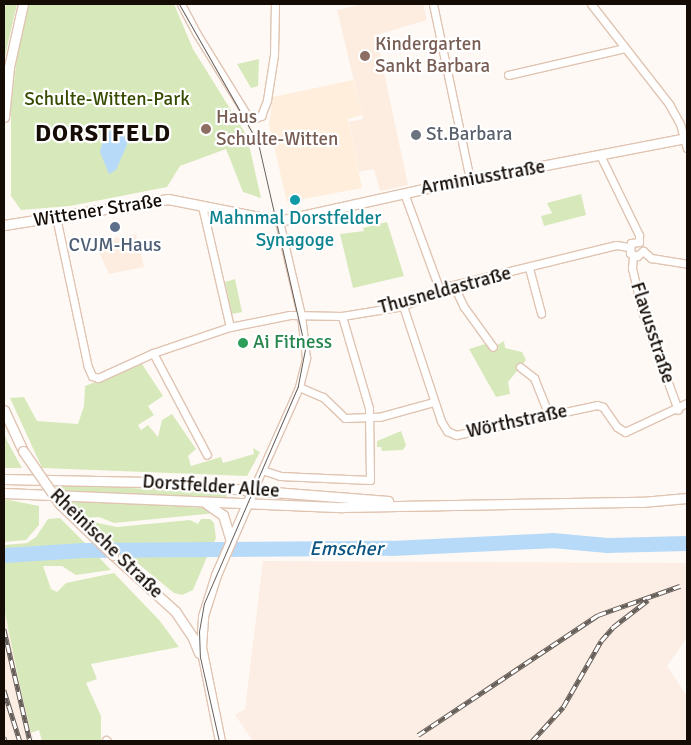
<!DOCTYPE html>
<html>
<head>
<meta charset="utf-8">
<style>
  body { margin:0 }
  #map { position:relative; width:691px; height:745px; overflow:hidden; background:#fff9f5; font-family:Signika,sans-serif }
  div>[style] { position:absolute }
  [style*='--x'] { left:calc(var(--x)*1px); top:calc(var(--y)*1px); width:calc(var(--w)*1px); rotate:calc(var(--a)*1deg) }
  .commercial>* { inset:0; background:#feeedb }
  .built>* { inset:0; background:#fceee4 }
  .education>* { inset:0; background:#fdede1 }
  .green>* { inset:0; background:#d7e9bb }
  .water>* { inset:0; background:#b7daf8 }
  .river>* { height:15px; margin:-7.5px; padding:0 7.5px; transform-origin:7.5px; border-radius:7.5px; background:#b7daf8 }
  .roads { filter:drop-shadow(1px 0 #e0c4b2) drop-shadow(-1px 0 #e0c4b2) drop-shadow(0 1px #e0c4b2) drop-shadow(0 -1px #e0c4b2) }
  .street>* { height:7px; margin:-3.5px; padding:0 3.5px; transform-origin:3.5px; border-radius:3.5px; background:#fff }
  .secondary>* { height:9px; margin:-4.5px; padding:0 4.5px; transform-origin:4.5px; border-radius:4.5px; background:#fff }
  .tram>* { height:1px; margin:-0.5px; padding:0 0.5px; transform-origin:0.5px; border-radius:0.5px; background:#665e59 }
  .rail>* { height:4.5px; margin-top:-2.25px; transform-origin:0; background:repeating-linear-gradient(90deg,#fff 0 8px,#665e59 0 16px); box-sizing:border-box; border-block:1px solid #665e59 }
  .bridges { filter:drop-shadow(1px 0 #e0c4b2) drop-shadow(-1px 0 #e0c4b2) drop-shadow(0 1px #e0c4b2) drop-shadow(0 -1px #e0c4b2) }
  .secondary-bridge>* { height:9px; margin:-4.5px; padding:0 4.5px; transform-origin:4.5px; border-radius:4.5px; background:#fff }
  .dots>* { width:14px; height:14px; translate:-50% -50%; box-sizing:border-box; border:2px solid #fff; border-radius:50% }
  span { translate:-50% -50%; white-space:nowrap; text-align:center; line-height:1.15; -webkit-text-stroke:4.5px #fff; paint-order:stroke }
  .education-label { font-size:19px; color:#785e54 }
  .left { translate:0 -50%; text-align:left }
  .park-label { font-size:19px; color:#374c00 }
  .worship-label { font-size:19px; color:#5b616d }
  .street-label { font-size:19px; color:#150c06 }
  .culture-label { font-size:19px; color:#0d838f }
  .service-label { font-size:19px; color:#4e5e75 }
  .leisure-label { font-size:19px; color:#27864d }
  .water-label { font-size:20px; color:#0d5481; font-style:italic }
  .district-label { font-size:24px; color:#150c06; font-weight:700; letter-spacing:1px }
  .frame { position:absolute; inset:0; border:5px solid #150c06; pointer-events:none }
</style>
</head>
<body>
<div id="map">
  <div class="commercial">
    <i style="clip-path:polygon(353px 80px,362px 115px,348px 119px,362px 188px,287px 202px,269px 125px,273px 97px)"></i>
  </div>
  <div class="built">
    <i style="clip-path:polygon(263px 561px,687px 563px,687px 638px,667px 666px,687px 696px,687px 741px,253px 741px,235px 715px,245px 709px)"></i>
    <i style="clip-path:polygon(4px 608px,19px 682px,34px 741px,4px 741px)"></i>
  </div>
  <div class="education">
    <i style="clip-path:polygon(363px 4px,423px 4px,427px 20px,376px 35px,408px 185px,380px 191px,374px 169px,359px 172px,349px 122px,363px 119px,337px 10px)"></i>
    <i style="clip-path:polygon(136px 234px,144px 267px,109px 274px,94px 242px)"></i>
  </div>
  <div class="green">
    <i style="clip-path:polygon(6px 4px,17px 4px,4px 61px,4px 13px)"></i>
    <i style="clip-path:polygon(29px 4px,174px 4px,193px 49px,247px 136px,261px 198px,243px 192px,226px 149px,180px 166px,167px 187px,70px 206px,21px 210px,11px 196px,11px 106px,18px 48px)"></i>
    <i style="clip-path:polygon(259px 59px,258px 86px,251px 88px,237px 64px)"></i>
    <i style="clip-path:polygon(581px 194px,586px 215px,544px 226px,541px 216px,552px 213px,547px 203px)"></i>
    <i style="clip-path:polygon(387px 222px,404px 276px,353px 288px,340px 234px,364px 231px,363px 228px)"></i>
    <i style="clip-path:polygon(235px 279px,242px 312px,232px 314px,225px 282px)"></i>
    <i style="clip-path:polygon(504px 341px,505px 348px,522px 352px,526px 360px,508px 382px,510px 394px,496px 397px,469px 349px,485px 344px,490px 349px)"></i>
    <i style="clip-path:polygon(142px 364px,163px 396px,148px 406px,154px 415px,138px 425px,141px 430px,148px 425px,158px 437px,162px 420px,172px 414px,196px 449px,188px 456px,191px 466px,221px 457px,223px 463px,254px 454px,253px 448px,260px 452px,247px 476px,42px 468px,10px 398px,24px 397px,37px 421px,78px 424px,84px 406px,85px 386px)"></i>
    <i style="clip-path:polygon(401px 431px,406px 445px,403px 450px,382px 451px,381px 447px,377px 447px,377px 441px)"></i>
    <i style="clip-path:polygon(4px 432px,6px 439px,22px 468px,4px 468px)"></i>
    <i style="clip-path:polygon(53px 484px,227px 493px,226px 500px,59px 490px)"></i>
    <i style="clip-path:polygon(4px 499px,39px 506px,39px 525px,26px 540px,4px 542px)"></i>
    <i style="clip-path:polygon(75px 499px,205px 508px,216px 513px,114px 523px,99px 517px,85px 518px,68px 501px)"></i>
    <i style="clip-path:polygon(60px 518px,89px 547px,4px 553px,4px 545px,27px 543px,36px 537px,48px 519px)"></i>
    <i style="clip-path:polygon(201px 519px,210px 519px,214px 523px,216px 538px,212px 547px,119px 547px,89px 521px,117px 527px,190px 520px,198px 524px)"></i>
    <i style="clip-path:polygon(94px 552px,111px 570px,76px 575px,62px 566px,43px 566px,51px 589px,57px 592px,66px 583px,114px 573px,160px 621px,179px 647px,91px 664px,97px 679px,86px 683px,101px 716px,101px 741px,42px 741px,39px 730px,31px 733px,19px 682px,4px 608px,4px 557px)"></i>
    <i style="clip-path:polygon(209px 552px,193px 590px,182px 595px,174px 593px,125px 553px)"></i>
  </div>
  <div class="water">
    <i style="clip-path:polygon(115px 129px,127px 139px,127px 145px,116px 170px,109px 174px,100px 152px,105px 133px)"></i>
  </div>
  <div class="river">
    <i style="--x:4;--y:555;--w:79;--a:-3.6"></i>
    <i style="--x:83;--y:550;--w:308;--a:-0.4"></i>
    <i style="--x:391;--y:548;--w:161;--a:-2.8"></i>
    <i style="--x:552;--y:540;--w:55;--a:5.2"></i>
    <i style="--x:607;--y:545;--w:80;--a:-1.4"></i>
  </div>
  <div class="roads">
    <div class="street">
      <i style="--x:181;--y:4;--w:34;--a:62"></i>
      <i style="--x:197;--y:34;--w:97;--a:58.4"></i>
      <i style="--x:248;--y:117;--w:5;--a:22"></i>
      <i style="--x:253;--y:119;--w:9;--a:-21"></i>
      <i style="--x:261;--y:116;--w:17;--a:-69"></i>
      <i style="--x:267;--y:100;--w:46;--a:-81.2"></i>
      <i style="--x:274;--y:55;--w:51;--a:-88.9"></i>
      <i style="--x:433;--y:4;--w:180;--a:78.1"></i>
      <i style="--x:591;--y:4;--w:127;--a:52"></i>
      <i style="--x:669;--y:104;--w:23;--a:61"></i>
      <i style="--x:680;--y:124;--w:25;--a:74"></i>
      <i style="--x:508;--y:75;--w:120;--a:-13"></i>
      <i style="--x:601;--y:157;--w:87;--a:64"></i>
      <i style="--x:639;--y:235;--w:7;--a:90"></i>
      <i style="--x:404;--y:193;--w:101;--a:69.8"></i>
      <i style="--x:202;--y:206;--w:124;--a:77"></i>
      <i style="--x:56;--y:217;--w:153;--a:78"></i>
      <i style="--x:88;--y:367;--w:10;--a:66"></i>
      <i style="--x:92;--y:376;--w:6;--a:18"></i>
      <i style="--x:98;--y:378;--w:60;--a:-24.4"></i>
      <i style="--x:153;--y:353;--w:81;--a:-18.7"></i>
      <i style="--x:230;--y:327;--w:61;--a:-11.3"></i>
      <i style="--x:290;--y:315;--w:52;--a:1.1"></i>
      <i style="--x:342;--y:316;--w:62;--a:-9.3"></i>
      <i style="--x:403;--y:306;--w:46;--a:-24.3"></i>
      <i style="--x:445;--y:287;--w:176;--a:-13.8"></i>
      <i style="--x:616;--y:245;--w:13;--a:9"></i>
      <i style="--x:639;--y:242;--w:8;--a:173"></i>
      <i style="--x:631;--y:243;--w:10;--a:96"></i>
      <i style="--x:630;--y:253;--w:8;--a:23"></i>
      <i style="--x:637;--y:256;--w:8;--a:-40"></i>
      <i style="--x:643;--y:251;--w:11;--a:41"></i>
      <i style="--x:651;--y:258;--w:36;--a:9"></i>
      <i style="--x:633;--y:256;--w:12;--a:95"></i>
      <i style="--x:632;--y:268;--w:44;--a:76.9"></i>
      <i style="--x:642;--y:311;--w:105;--a:70"></i>
      <i style="--x:529;--y:268;--w:47;--a:75.1"></i>
      <i style="--x:454;--y:286;--w:23;--a:65"></i>
      <i style="--x:464;--y:307;--w:49;--a:54.1"></i>
      <i style="--x:403;--y:306;--w:121;--a:71.7"></i>
      <i style="--x:441;--y:421;--w:12;--a:59"></i>
      <i style="--x:447;--y:431;--w:10;--a:24"></i>
      <i style="--x:456;--y:435;--w:144;--a:-12"></i>
      <i style="--x:597;--y:405;--w:6;--a:18"></i>
      <i style="--x:603;--y:407;--w:24;--a:55"></i>
      <i style="--x:617;--y:427;--w:9;--a:32"></i>
      <i style="--x:625;--y:432;--w:68;--a:-25.1"></i>
      <i style="--x:153;--y:353;--w:115;--a:62.1"></i>
      <i style="--x:520;--y:367;--w:18;--a:38"></i>
      <i style="--x:534;--y:378;--w:40;--a:68"></i>
      <i style="--x:299;--y:387;--w:26;--a:23"></i>
      <i style="--x:323;--y:397;--w:30;--a:44"></i>
      <i style="--x:345;--y:418;--w:34;--a:-2"></i>
      <i style="--x:379;--y:417;--w:57;--a:-15.3"></i>
      <i style="--x:262;--y:470;--w:19;--a:18"></i>
      <i style="--x:280;--y:476;--w:90;--a:2.5"></i>
      <i style="--x:370;--y:480;--w:72;--a:-90.8"></i>
      <i style="--x:369;--y:408;--w:96;--a:-106.4"></i>
      <i style="--x:253;--y:490;--w:113;--a:-65.9"></i>
      <i style="--x:299;--y:387;--w:30;--a:-76"></i>
      <i style="--x:306;--y:358;--w:43;--a:-96.6"></i>
      <i style="--x:301;--y:315;--w:97;--a:-103.2"></i>
      <i style="--x:106;--y:740;--w:1;--a:45"></i>
    </div>
    <div class="secondary">
      <i style="--x:4;--y:117;--w:50;--a:-84.3"></i>
      <i style="--x:9;--y:67;--w:65;--a:-77.5"></i>
      <i style="--x:4;--y:225;--w:166;--a:-9"></i>
      <i style="--x:168;--y:199;--w:113;--a:11.2"></i>
      <i style="--x:279;--y:221;--w:162;--a:-12.5"></i>
      <i style="--x:437;--y:186;--w:255;--a:-10.9"></i>
      <i style="--x:4;--y:410;--w:45;--a:65.1"></i>
      <i style="--x:4;--y:479;--w:142;--a:1.2"></i>
      <i style="--x:146;--y:482;--w:243;--a:4.5"></i>
      <i style="--x:4;--y:493;--w:338;--a:2.4"></i>
      <i style="--x:342;--y:507;--w:300;--a:-1"></i>
      <i style="--x:642;--y:502;--w:45;--a:-5.1"></i>
      <i style="--x:207;--y:504;--w:19;--a:35"></i>
      <i style="--x:223;--y:515;--w:27;--a:73"></i>
      <i style="--x:113;--y:555;--w:84;--a:42.1"></i>
      <i style="--x:175;--y:611;--w:32;--a:56"></i>
      <i style="--x:193;--y:638;--w:16;--a:68"></i>
      <i style="--x:220;--y:741;--w:96;--a:-101.4"></i>
      <i style="--x:201;--y:647;--w:31;--a:-86"></i>
      <i style="--x:203;--y:616;--w:43;--a:-72.4"></i>
      <i style="--x:216;--y:575;--w:93;--a:-66.5"></i>
    </div>
  </div>
  <div class="tram">
    <i style="--x:179;--y:4;--w:160;--a:60.4"></i>
    <i style="--x:258;--y:143;--w:211;--a:77.1"></i>
    <i style="--x:305;--y:349;--w:38;--a:101"></i>
    <i style="--x:298;--y:386;--w:236;--a:113.4"></i>
    <i style="--x:204;--y:603;--w:28;--a:100"></i>
    <i style="--x:199;--y:631;--w:26;--a:88"></i>
    <i style="--x:200;--y:657;--w:86;--a:77.3"></i>
  </div>
  <div class="rail">
    <i style="--x:4;--y:629;--w:115;--a:76.9"></i>
    <i style="--x:4;--y:690;--w:53;--a:72.6"></i>
    <i style="--x:418;--y:735;--w:216;--a:-33.7"></i>
    <i style="--x:598;--y:615;--w:87;--a:-19.5"></i>
    <i style="--x:4;--y:737;--w:4;--a:76"></i>
    <i style="--x:532;--y:741;--w:46;--a:-47.6"></i>
    <i style="--x:563;--y:707;--w:76;--a:-60.1"></i>
    <i style="--x:601;--y:641;--w:18;--a:-49"></i>
    <i style="--x:613;--y:627;--w:44;--a:-37.6"></i>
  </div>
  <div class="bridges">
    <div class="secondary-bridge">
      <i style="--x:23;--y:451;--w:63;--a:55.3"></i>
      <i style="--x:59;--y:503;--w:75;--a:43.9"></i>
    </div>
  </div>
  <div class="dots">
    <i style="left:365px;top:56px;background:#8d6e63"></i>
    <i style="left:206px;top:129px;background:#8d6e63"></i>
    <i style="left:416px;top:135px;background:#6b7280"></i>
    <i style="left:295px;top:200px;background:#0f9aa8"></i>
    <i style="left:115px;top:227px;background:#5c6f8a"></i>
    <i style="left:243px;top:343px;background:#2e9e5b"></i>
  </div>
  <div class="education-label">
    <span class="left" style="left:375px;top:56px">Kindergarten<br>Sankt Barbara</span>
    <span class="left" style="left:216px;top:129px">Haus<br>Schulte-Witten</span>
  </div>
  <div class="park-label">
    <span style="left:107px;top:100px">Schulte-Witten-Park</span>
  </div>
  <div class="worship-label">
    <span class="left" style="left:426px;top:135px">St.Barbara</span>
  </div>
  <div class="street-label">
    <span style="left:483px;top:178px;rotate:-10deg">Arminiusstraße</span>
    <span style="left:98px;top:211px;rotate:-9deg">Wittener Straße</span>
    <span style="left:445px;top:291px;rotate:-15deg">Thusneldastraße</span>
    <span style="left:652px;top:333px;rotate:72deg">Flavusstraße</span>
    <span style="left:517px;top:422px;rotate:-12deg">Wörthstraße</span>
    <span style="left:211px;top:487px;rotate:4deg">Dorstfelder Allee</span>
    <span style="left:106px;top:544px;rotate:44deg">Rheinische Straße</span>
  </div>
  <div class="culture-label">
    <span style="left:295px;top:230px">Mahnmal Dorstfelder<br>Synagoge</span>
  </div>
  <div class="service-label">
    <span style="left:115px;top:246px">CVJM-Haus</span>
  </div>
  <div class="leisure-label">
    <span class="left" style="left:253px;top:343px">Ai Fitness</span>
  </div>
  <div class="water-label">
    <span style="left:346px;top:548px">Emscher</span>
  </div>
  <div class="district-label">
    <span style="left:103px;top:134px">DORSTFELD</span>
  </div>
  <div class="frame"></div>
</div>
</body>
</html>
